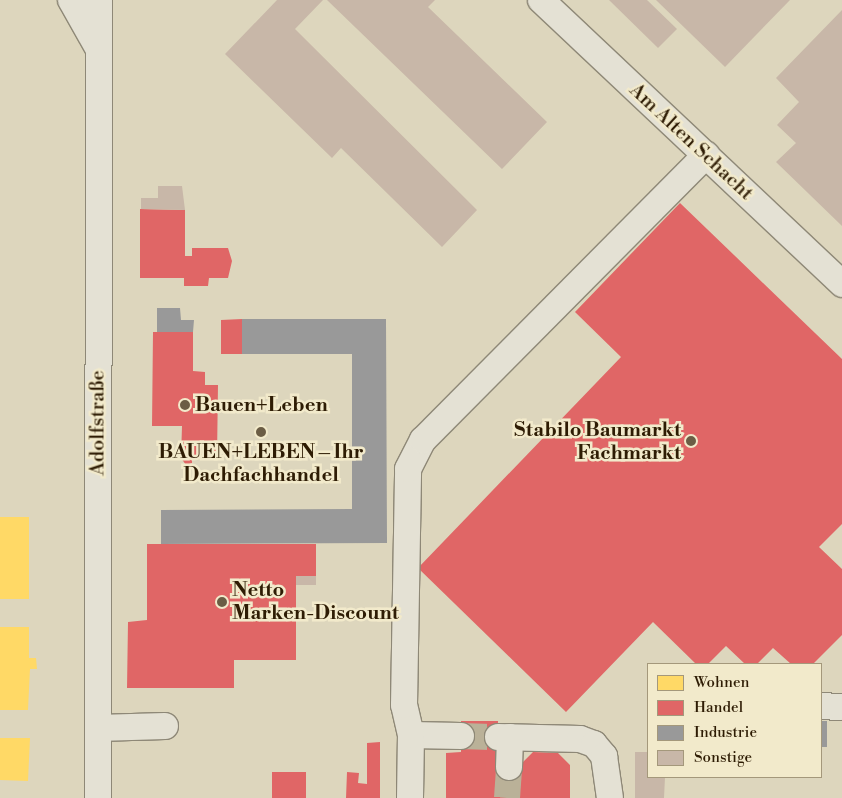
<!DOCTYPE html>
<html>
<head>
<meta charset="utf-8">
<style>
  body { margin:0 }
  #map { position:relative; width:842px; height:798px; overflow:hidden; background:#ddd6bd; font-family:"Libre Bodoni",serif }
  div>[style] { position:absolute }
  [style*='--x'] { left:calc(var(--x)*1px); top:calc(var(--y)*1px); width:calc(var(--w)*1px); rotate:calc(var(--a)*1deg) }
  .homes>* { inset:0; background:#ffd966 }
  .shops>* { inset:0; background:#e06666 }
  .industry>* { inset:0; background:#999 }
  .building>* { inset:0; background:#c8b7a8 }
  .minor-tunnel>* { height:26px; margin-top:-13px; transform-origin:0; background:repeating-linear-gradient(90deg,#bab198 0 26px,transparent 0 39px) }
  .roads { filter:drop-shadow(1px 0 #8e8877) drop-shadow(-1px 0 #8e8877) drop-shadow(0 1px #8e8877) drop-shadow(0 -1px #8e8877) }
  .minor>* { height:26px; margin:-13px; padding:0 13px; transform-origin:13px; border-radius:13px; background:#e4e1d4 }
  .dots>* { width:14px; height:14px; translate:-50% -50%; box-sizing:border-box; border:2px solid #f2eacb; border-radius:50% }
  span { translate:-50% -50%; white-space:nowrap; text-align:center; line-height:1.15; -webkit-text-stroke:5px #f2eacb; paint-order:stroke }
  .street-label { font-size:20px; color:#2e1c04 }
  .poi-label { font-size:20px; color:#2e1c04; font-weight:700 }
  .left { translate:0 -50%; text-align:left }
  .right { translate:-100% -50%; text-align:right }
  .legend { position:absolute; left:647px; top:663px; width:175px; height:115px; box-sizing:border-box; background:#f2eacb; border:1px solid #a4987b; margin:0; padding:6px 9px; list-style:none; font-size:15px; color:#2e1c04 }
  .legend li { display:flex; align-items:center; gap:10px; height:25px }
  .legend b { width:25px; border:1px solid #a4987b }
</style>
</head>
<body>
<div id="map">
  <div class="homes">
    <i style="clip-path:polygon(0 517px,29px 517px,29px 599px,0 599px)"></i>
    <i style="clip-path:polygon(0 627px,29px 627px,29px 658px,36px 658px,37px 669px,30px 669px,28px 710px,0 710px)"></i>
    <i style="clip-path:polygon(0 738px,30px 738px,28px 781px,0 780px)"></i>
  </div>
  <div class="shops">
    <i style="clip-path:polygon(680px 203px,842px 359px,842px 524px,819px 547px,842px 569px,842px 635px,813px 664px,791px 664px,773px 648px,757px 664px,745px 664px,726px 646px,708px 664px,696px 664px,653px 622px,566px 712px,418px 568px,621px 357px,575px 312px)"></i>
    <i style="clip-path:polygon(140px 209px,185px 210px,185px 256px,192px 256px,192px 248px,228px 248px,232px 261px,228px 278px,209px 278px,208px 286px,184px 286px,184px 278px,140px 278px)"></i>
    <i style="clip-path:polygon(242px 319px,242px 354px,221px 354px,221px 320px)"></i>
    <i style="clip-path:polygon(153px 332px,193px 332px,193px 371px,205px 372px,205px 385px,218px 385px,217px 457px,192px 457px,192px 463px,186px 465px,181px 458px,182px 426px,152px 426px)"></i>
    <i style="clip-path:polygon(147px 544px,316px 544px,316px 576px,296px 576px,296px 660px,234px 660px,234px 688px,127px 688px,128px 622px,147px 620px)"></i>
    <i style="clip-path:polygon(461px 721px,498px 721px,497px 767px,520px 765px,533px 752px,558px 753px,570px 765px,570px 798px,446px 798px,446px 753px,461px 752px)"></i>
    <i style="clip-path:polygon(380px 742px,380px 798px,346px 798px,347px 772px,359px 773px,358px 783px,367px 784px,367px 743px)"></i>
    <i style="clip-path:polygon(272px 772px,306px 772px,306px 798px,272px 798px)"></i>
  </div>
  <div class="industry">
    <i style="clip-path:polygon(157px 308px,180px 308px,181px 320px,194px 320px,193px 332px,157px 332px)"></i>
    <i style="clip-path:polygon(242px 319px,386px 319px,387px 543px,161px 544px,161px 510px,352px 509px,352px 354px,242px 354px)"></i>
    <i style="clip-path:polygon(821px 721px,827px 721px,827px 747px,821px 747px)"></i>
  </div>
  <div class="building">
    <i style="clip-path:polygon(277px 0,323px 0,295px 29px,477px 210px,442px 247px,341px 148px,332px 158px,225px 54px)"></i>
    <i style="clip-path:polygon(327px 0,435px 0,428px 7px,547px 122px,502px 169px)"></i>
    <i style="clip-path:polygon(609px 0,647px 0,677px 29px,658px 48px)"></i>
    <i style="clip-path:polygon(656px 0,790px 0,725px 67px)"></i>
    <i style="clip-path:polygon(842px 10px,842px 226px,776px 162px,796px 143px,777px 125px,799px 102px,776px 78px)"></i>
    <i style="clip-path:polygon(158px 186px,182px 186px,185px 210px,141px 209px,141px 198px,158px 198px)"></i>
    <i style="clip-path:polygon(296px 576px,316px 576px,316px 585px,296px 585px)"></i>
    <i style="clip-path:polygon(635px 752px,648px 752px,648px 777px,665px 777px,664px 798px,635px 798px)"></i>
  </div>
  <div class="minor-tunnel">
    <i style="--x:461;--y:736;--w:37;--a:2"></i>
    <i style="--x:507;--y:798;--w:31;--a:-86"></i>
  </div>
  <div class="roads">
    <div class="minor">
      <i style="--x:71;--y:0;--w:55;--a:60.6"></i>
      <i style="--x:541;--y:0;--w:414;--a:43.3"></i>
      <i style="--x:821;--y:706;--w:21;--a:3"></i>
      <i style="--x:98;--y:728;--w:67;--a:-1.7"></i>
      <i style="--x:411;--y:735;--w:50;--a:1.1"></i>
      <i style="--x:498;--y:737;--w:82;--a:1.4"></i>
      <i style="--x:580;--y:739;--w:15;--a:20"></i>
      <i style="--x:594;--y:744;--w:16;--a:50"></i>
      <i style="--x:604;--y:756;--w:42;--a:81.9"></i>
      <i style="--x:509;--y:767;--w:30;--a:-88"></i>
      <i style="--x:98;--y:798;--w:798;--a:-89.93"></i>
      <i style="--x:410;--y:798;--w:63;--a:-89.1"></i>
      <i style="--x:411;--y:735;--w:31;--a:-103"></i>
      <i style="--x:404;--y:705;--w:236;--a:-89"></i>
      <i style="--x:408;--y:469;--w:33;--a:-63"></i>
      <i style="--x:423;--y:440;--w:402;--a:-45.2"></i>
    </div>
  </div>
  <div class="dots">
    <i style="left:185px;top:405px;background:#6b5d45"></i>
    <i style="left:261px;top:432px;background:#6b5d45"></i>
    <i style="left:691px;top:441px;background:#6b5d45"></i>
    <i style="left:222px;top:602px;background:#6b5d45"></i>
  </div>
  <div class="street-label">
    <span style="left:691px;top:142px;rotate:43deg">Am Alten Schacht</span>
    <span style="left:98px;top:423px;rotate:-90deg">Adolfstraße</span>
  </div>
  <div class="poi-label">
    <span class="left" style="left:195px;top:405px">Bauen+Leben</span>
    <span class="right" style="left:681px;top:442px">Stabilo Baumarkt<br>Fachmarkt</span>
    <span style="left:261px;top:464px">BAUEN+LEBEN – Ihr<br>Dachfachhandel</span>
    <span class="left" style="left:232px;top:602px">Netto<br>Marken-Discount</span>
  </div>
  <ul class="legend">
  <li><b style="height:14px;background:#ffd966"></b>Wohnen</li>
  <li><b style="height:14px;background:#e06666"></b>Handel</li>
  <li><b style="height:14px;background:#999"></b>Industrie</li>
  <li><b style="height:14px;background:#c8b7a8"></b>Sonstige</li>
  </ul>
</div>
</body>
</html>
